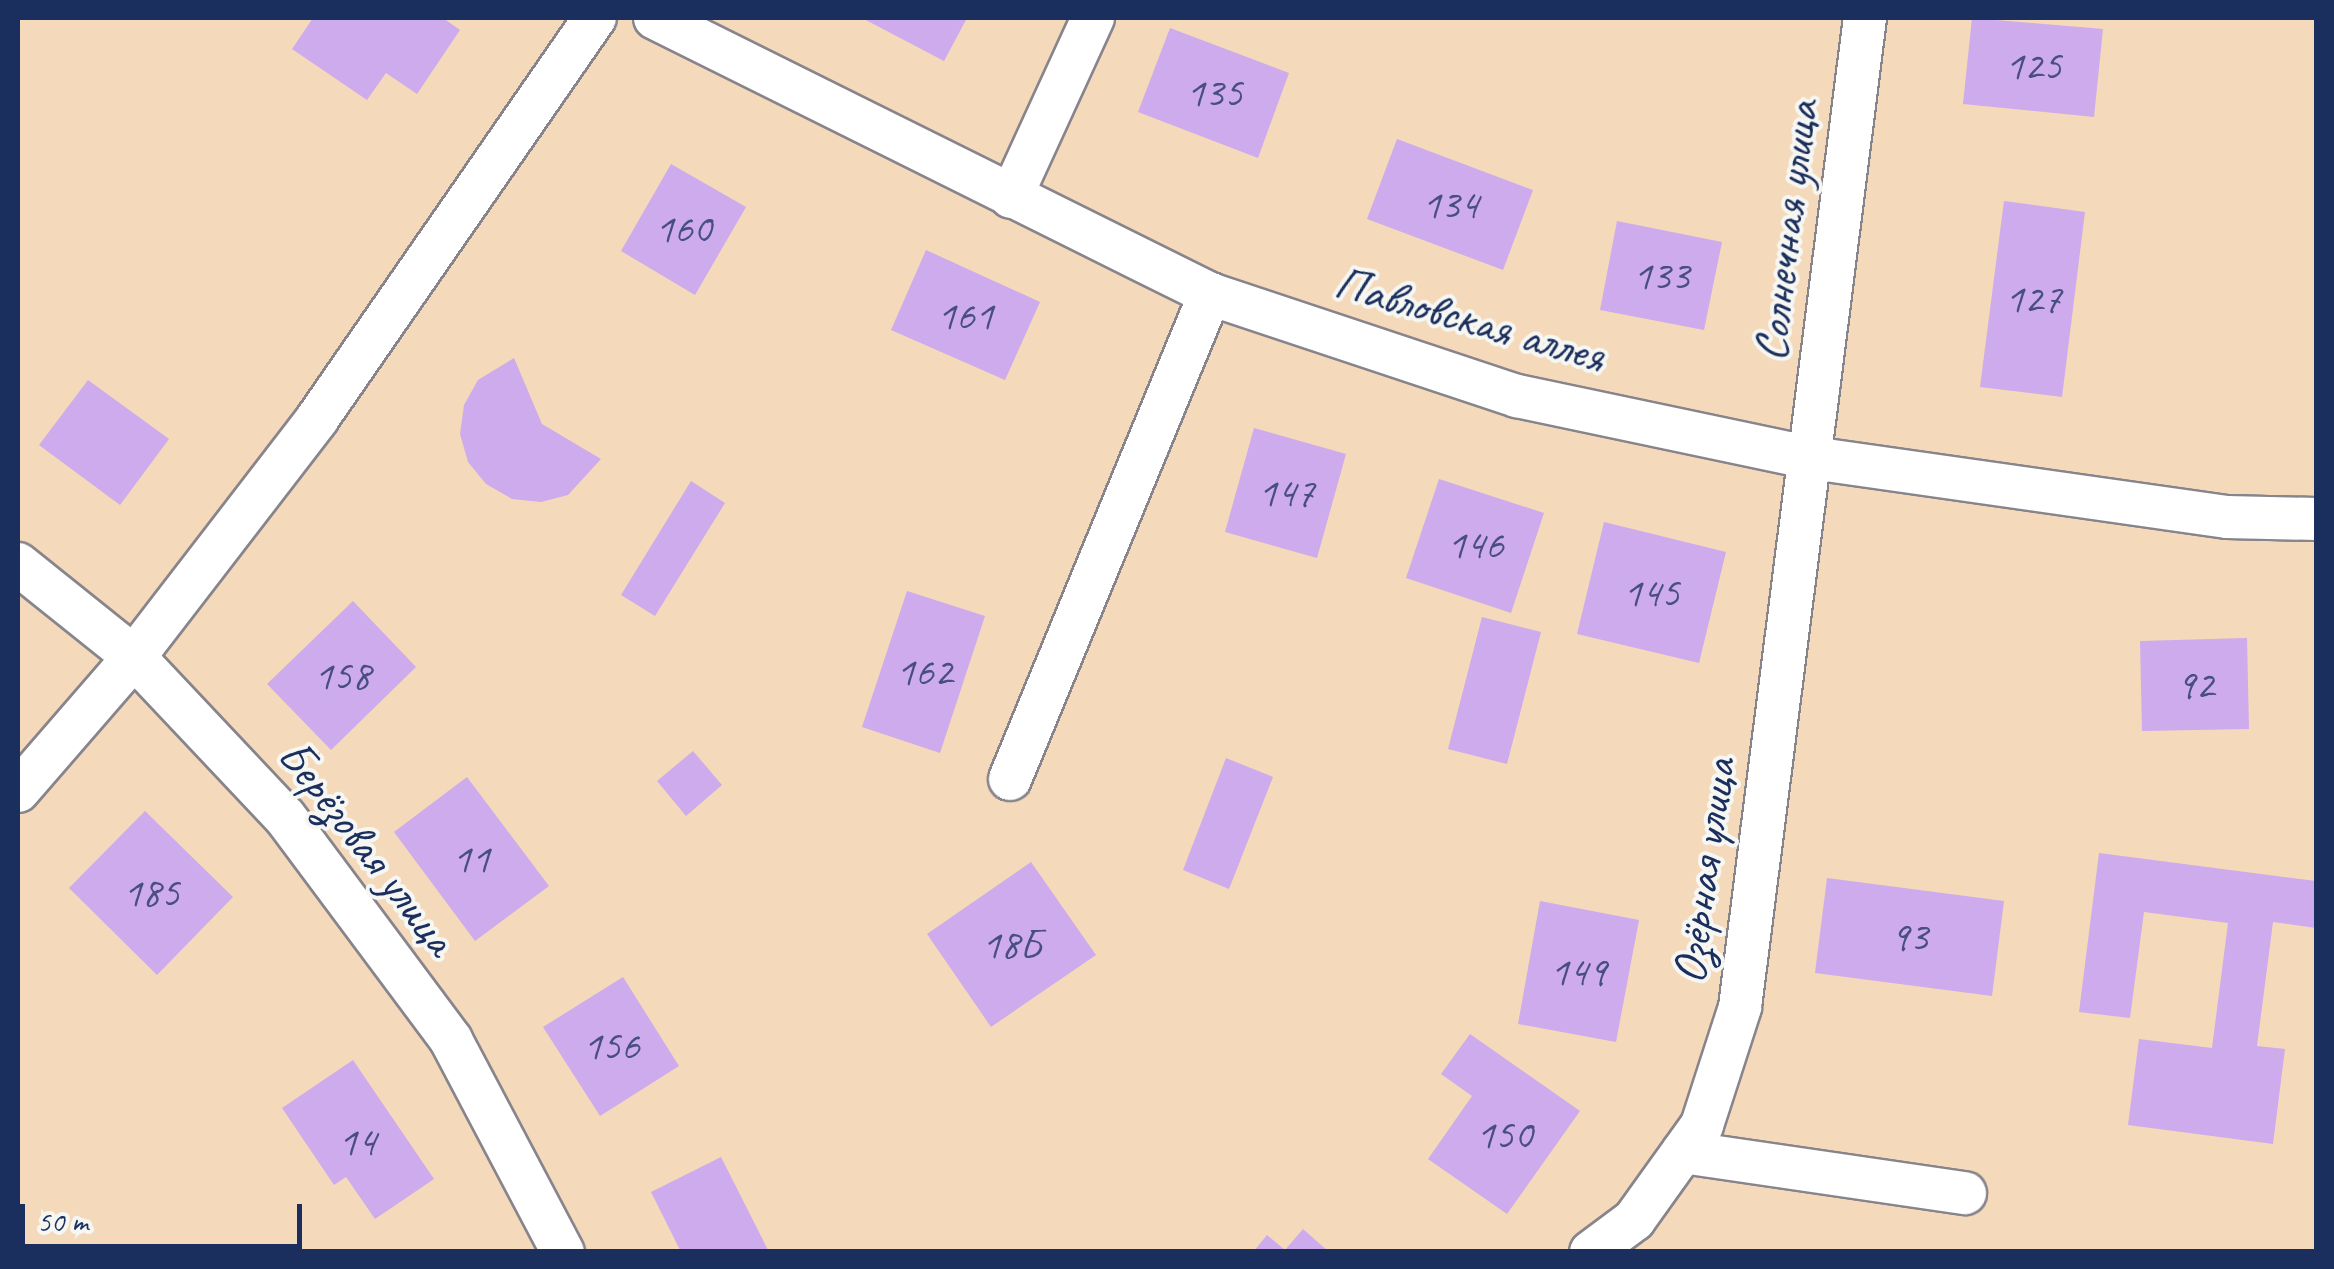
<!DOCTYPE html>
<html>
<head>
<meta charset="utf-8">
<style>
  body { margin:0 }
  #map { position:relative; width:2334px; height:1269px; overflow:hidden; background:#f4d9bb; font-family:Caveat,sans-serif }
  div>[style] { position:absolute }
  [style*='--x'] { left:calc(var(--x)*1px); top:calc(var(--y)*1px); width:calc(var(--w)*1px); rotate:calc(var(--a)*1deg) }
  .building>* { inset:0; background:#cdabec }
  .roads { filter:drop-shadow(2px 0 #88848c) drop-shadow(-2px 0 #88848c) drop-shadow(0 2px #88848c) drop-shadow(0 -2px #88848c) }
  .minor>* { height:42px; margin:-21px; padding:0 21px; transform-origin:21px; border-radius:21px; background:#fff }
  span { translate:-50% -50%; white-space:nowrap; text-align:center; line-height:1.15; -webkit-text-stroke:8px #f6f6f2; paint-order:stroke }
  .number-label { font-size:42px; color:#484e82 }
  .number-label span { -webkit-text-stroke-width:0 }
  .street-label { font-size:48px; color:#1b2f5e }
  .frame { position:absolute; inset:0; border:20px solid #1b2f5e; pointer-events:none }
  .scale { position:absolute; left:20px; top:1204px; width:282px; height:45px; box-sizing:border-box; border:5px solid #1b2f5e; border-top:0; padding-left:12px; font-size:30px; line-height:35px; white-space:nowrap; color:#1b2f5e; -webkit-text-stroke:8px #f6f6f2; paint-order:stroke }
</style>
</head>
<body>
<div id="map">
  <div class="building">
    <i style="clip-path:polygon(313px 18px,443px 18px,460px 30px,417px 94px,386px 73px,367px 100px,292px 49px)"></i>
    <i style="clip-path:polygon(862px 18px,967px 18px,944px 61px)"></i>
    <i style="clip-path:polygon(1972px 18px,2103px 29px,2094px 117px,1963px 104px)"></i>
    <i style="clip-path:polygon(1170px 28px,1289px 73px,1258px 158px,1138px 112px)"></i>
    <i style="clip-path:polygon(1397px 139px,1533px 190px,1503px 270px,1367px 219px)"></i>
    <i style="clip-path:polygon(671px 164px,746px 207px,695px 295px,621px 251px)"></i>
    <i style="clip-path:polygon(2004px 201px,2085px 212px,2062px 397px,1980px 387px)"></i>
    <i style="clip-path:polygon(1617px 221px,1722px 242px,1704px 330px,1600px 310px)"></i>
    <i style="clip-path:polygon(926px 250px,1040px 302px,1005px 380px,891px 330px)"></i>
    <i style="clip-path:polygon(514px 358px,542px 424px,601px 459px,568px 495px,541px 502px,512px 499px,486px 484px,468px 462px,460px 434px,464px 405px,478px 380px)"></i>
    <i style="clip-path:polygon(88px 380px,169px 439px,120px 505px,39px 445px)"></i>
    <i style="clip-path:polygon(1254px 428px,1346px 454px,1317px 558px,1225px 532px)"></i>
    <i style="clip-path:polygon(1439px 479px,1544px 513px,1511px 613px,1406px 578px)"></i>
    <i style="clip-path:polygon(691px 481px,725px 503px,655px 616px,621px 595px)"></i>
    <i style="clip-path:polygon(1604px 522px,1726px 552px,1699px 663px,1577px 634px)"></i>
    <i style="clip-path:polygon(907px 591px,985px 616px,940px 753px,862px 727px)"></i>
    <i style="clip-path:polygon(353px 601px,416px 667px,331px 750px,267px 684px)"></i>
    <i style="clip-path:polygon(1482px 617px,1541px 632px,1507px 764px,1448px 749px)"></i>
    <i style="clip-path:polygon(2247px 638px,2249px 729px,2142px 731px,2140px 641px)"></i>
    <i style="clip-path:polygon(693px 751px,722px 785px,686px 816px,657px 781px)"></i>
    <i style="clip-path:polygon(1226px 758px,1273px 777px,1229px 889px,1183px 870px)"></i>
    <i style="clip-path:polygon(467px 777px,549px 886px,475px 941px,394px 832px)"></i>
    <i style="clip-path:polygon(145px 811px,233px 897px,157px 975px,69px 888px)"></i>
    <i style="clip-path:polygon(2099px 853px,2316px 881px,2316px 928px,2273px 922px,2257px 1046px,2285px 1049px,2273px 1144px,2128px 1125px,2139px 1039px,2212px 1048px,2228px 923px,2144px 912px,2130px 1018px,2079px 1012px)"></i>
    <i style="clip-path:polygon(1031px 862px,1096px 955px,991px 1027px,927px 934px)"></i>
    <i style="clip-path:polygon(1827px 878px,2004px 901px,1992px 996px,1815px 973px)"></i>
    <i style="clip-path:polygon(1540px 901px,1639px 920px,1616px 1042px,1518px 1024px)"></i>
    <i style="clip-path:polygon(623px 977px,679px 1066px,600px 1116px,543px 1027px)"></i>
    <i style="clip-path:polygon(1470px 1034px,1580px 1111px,1507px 1214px,1428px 1159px,1472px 1096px,1441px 1074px)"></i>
    <i style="clip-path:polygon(353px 1060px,434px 1179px,375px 1219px,346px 1177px,334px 1185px,282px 1108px)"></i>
    <i style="clip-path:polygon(721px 1157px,769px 1252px,681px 1252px,651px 1192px)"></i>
    <i style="clip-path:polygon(1303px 1229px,1329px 1252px,1253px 1252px,1267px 1235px,1285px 1250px)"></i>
  </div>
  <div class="roads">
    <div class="minor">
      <i style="--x:655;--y:18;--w:620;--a:26.44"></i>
      <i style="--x:1210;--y:294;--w:324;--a:18.4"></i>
      <i style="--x:1517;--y:396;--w:301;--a:11.9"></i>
      <i style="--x:1812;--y:458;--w:419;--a:8.1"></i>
      <i style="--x:2227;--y:517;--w:89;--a:1.3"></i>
      <i style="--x:1011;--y:197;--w:197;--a:-65.4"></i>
      <i style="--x:18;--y:564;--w:149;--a:38.7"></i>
      <i style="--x:134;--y:657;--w:220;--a:46.7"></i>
      <i style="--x:285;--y:817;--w:278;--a:53.3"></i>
      <i style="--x:451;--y:1040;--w:240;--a:62.2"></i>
      <i style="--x:1010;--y:779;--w:525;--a:-67.59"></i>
      <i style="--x:18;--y:791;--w:177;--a:-49.1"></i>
      <i style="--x:134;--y:657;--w:300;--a:-52.4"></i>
      <i style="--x:317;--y:419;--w:488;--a:-55.3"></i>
      <i style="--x:1683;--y:1152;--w:285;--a:8.3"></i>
      <i style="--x:1591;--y:1252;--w:54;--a:-36.7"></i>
      <i style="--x:1634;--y:1220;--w:117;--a:-54.4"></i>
      <i style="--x:1702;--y:1125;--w:124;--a:-72.1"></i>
      <i style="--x:1740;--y:1007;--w:997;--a:-82.8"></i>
    </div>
  </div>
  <div class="number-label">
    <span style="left:2033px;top:66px">125</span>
    <span style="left:1214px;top:93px">135</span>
    <span style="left:1450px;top:205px">134</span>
    <span style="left:683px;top:229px">160</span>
    <span style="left:1661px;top:276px">133</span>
    <span style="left:2033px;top:299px">127</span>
    <span style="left:965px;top:316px">161</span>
    <span style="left:1286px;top:493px">147</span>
    <span style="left:1475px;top:545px">146</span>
    <span style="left:1651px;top:593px">145</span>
    <span style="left:924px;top:672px">162</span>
    <span style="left:342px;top:676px">158</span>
    <span style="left:2195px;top:685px">92</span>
    <span style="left:471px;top:859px">11</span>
    <span style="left:151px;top:893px">185</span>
    <span style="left:1909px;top:937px">93</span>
    <span style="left:1011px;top:945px">18Б</span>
    <span style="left:1578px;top:972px">149</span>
    <span style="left:611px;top:1046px">156</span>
    <span style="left:1504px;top:1135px">150</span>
    <span style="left:357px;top:1142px">14</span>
  </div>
  <div class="street-label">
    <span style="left:1786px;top:231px;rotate:-83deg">Солнечная улица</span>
    <span style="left:1470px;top:319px;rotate:16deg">Павловская аллея</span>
    <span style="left:367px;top:847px;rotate:52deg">Берёзовая улица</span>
    <span style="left:1704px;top:871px;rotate:-82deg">Озёрная улица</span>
  </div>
  <div class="frame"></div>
  <div class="scale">50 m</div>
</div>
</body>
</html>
